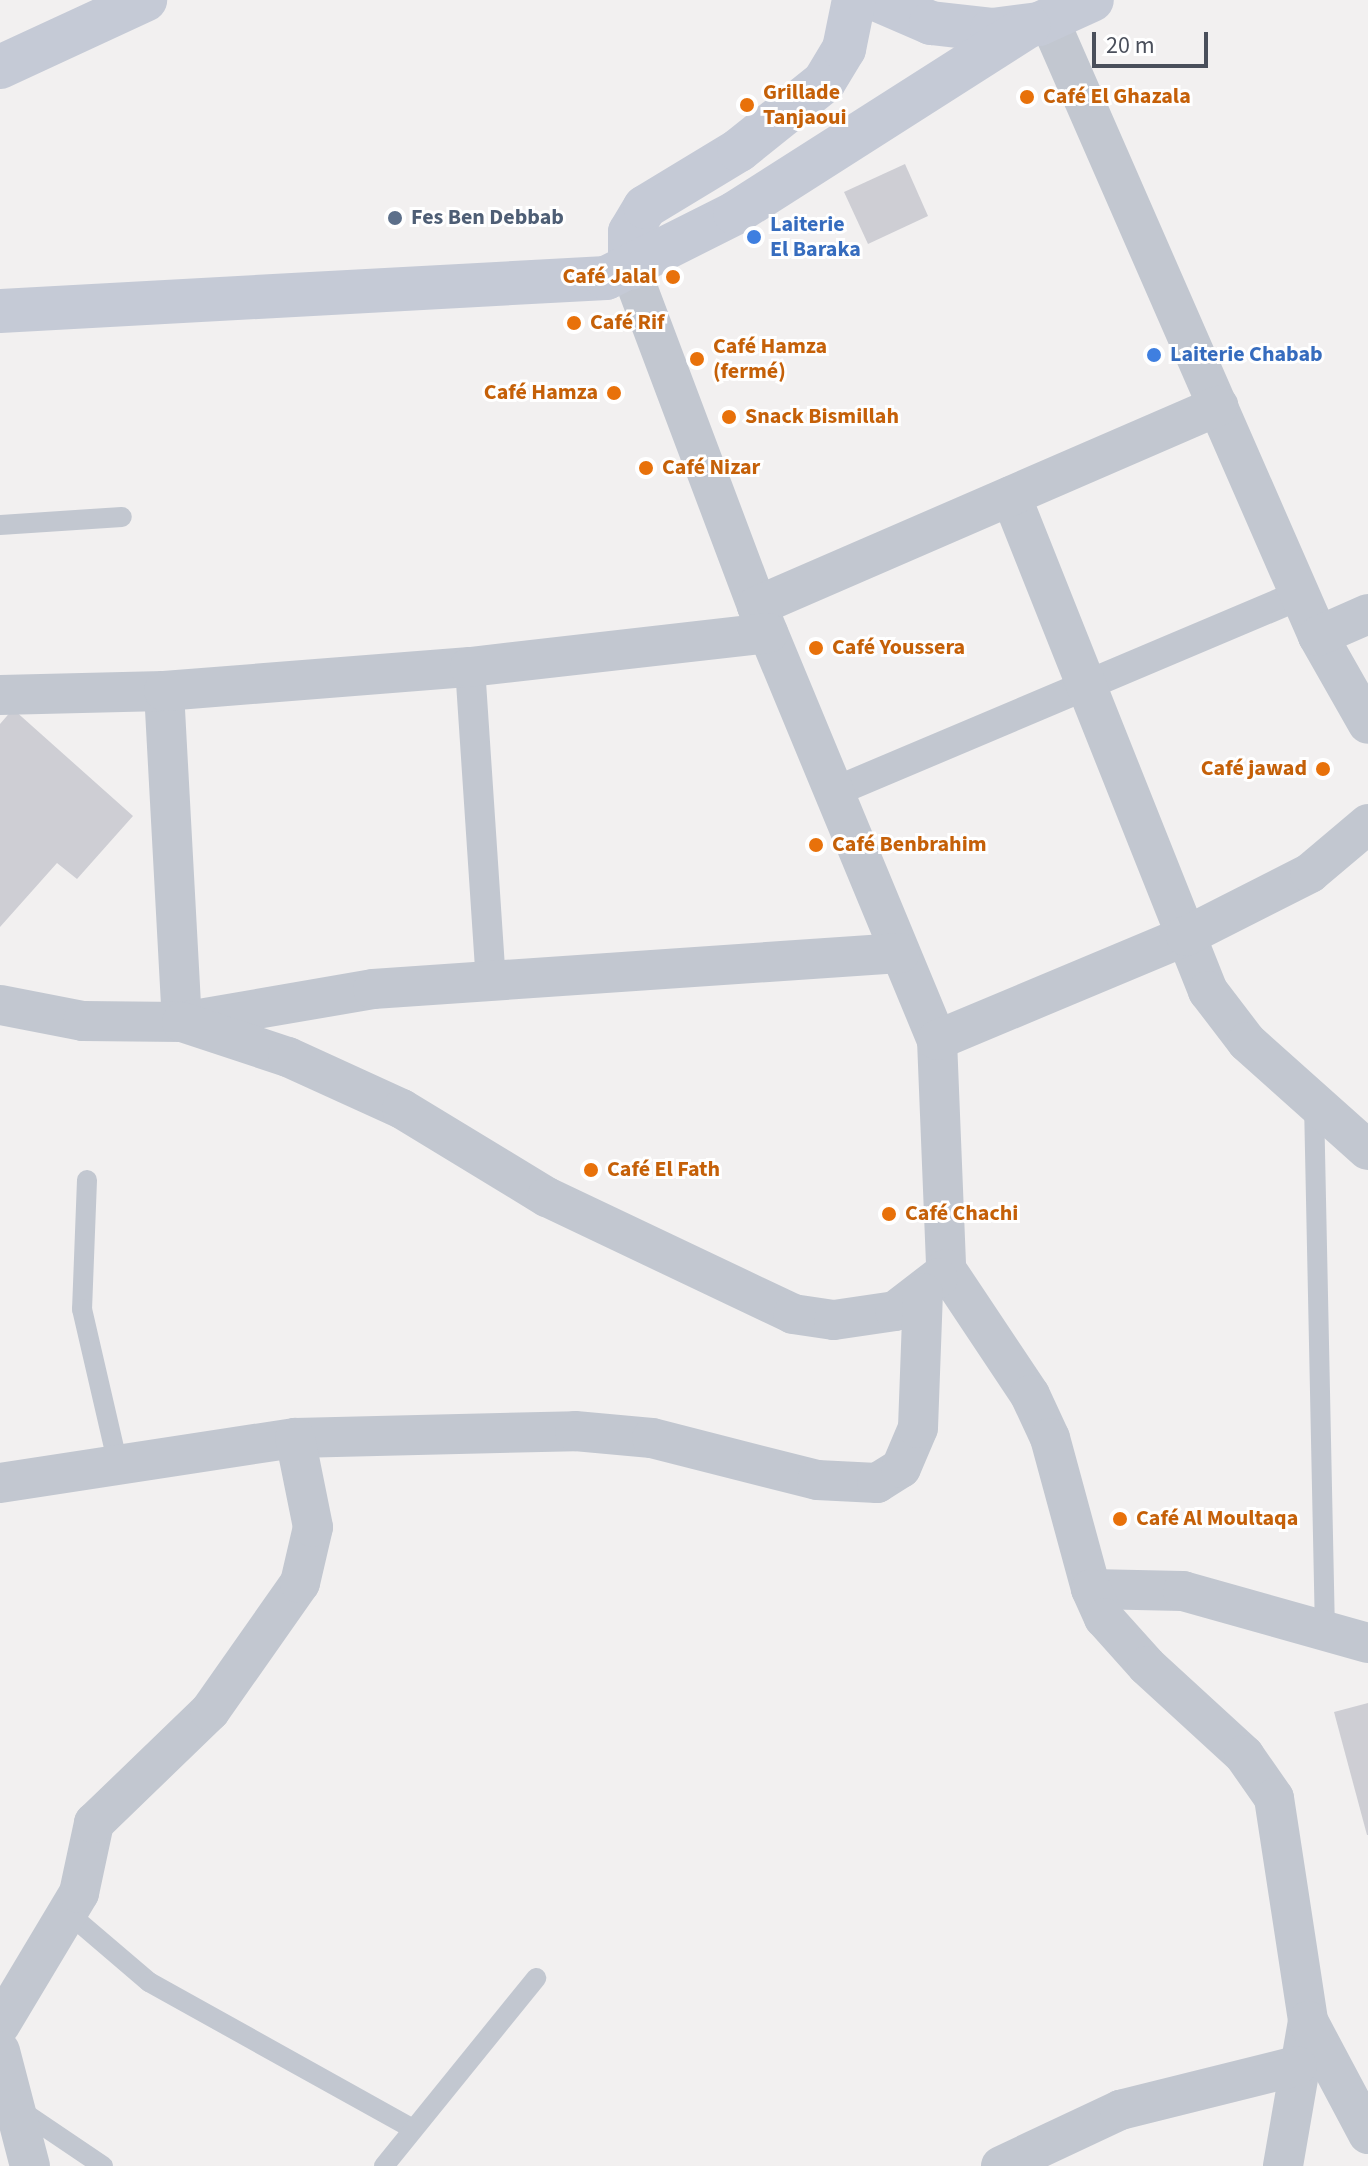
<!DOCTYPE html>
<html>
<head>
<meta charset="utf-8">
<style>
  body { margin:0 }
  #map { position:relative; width:1368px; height:2166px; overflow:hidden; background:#f2f0f0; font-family:"Source Sans 3",sans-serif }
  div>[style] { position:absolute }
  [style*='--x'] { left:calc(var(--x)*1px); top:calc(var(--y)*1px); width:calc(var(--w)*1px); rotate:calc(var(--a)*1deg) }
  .building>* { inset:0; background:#ceced4 }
  .service>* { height:20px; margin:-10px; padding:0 10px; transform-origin:10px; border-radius:10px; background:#c2c7d0 }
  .pedestrian>* { height:30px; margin:-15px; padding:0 15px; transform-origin:15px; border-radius:15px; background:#c2c7d0 }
  .minor>* { height:40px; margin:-20px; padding:0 20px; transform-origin:20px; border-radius:20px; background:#c2c7d0 }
  .secondary>* { height:44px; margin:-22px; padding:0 22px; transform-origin:22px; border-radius:22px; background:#c5cad6 }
  .dots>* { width:22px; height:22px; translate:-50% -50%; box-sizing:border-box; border:4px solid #fff; border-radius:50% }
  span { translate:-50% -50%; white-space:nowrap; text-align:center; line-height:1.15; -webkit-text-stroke:6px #fff; paint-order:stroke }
  .food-label { font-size:22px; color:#c56008; font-weight:700 }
  .left { translate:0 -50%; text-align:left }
  .right { translate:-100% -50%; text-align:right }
  .service-label { font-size:22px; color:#4e5e75; font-weight:700 }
  .shop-label { font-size:22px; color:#366cbe; font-weight:700 }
  .scale { position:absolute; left:1092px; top:32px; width:116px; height:36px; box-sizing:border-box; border:4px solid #4a4f5b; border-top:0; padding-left:10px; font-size:24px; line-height:28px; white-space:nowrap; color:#4a4f5b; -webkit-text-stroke:6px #fff; paint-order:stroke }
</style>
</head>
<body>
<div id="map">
  <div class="building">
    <i style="clip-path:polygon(905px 164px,928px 216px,868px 244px,844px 192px)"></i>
    <i style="clip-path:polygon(13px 709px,133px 816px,77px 879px,57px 863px,0 927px,0 724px)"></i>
    <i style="clip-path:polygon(1368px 1703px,1368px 1835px,1367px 1835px,1334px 1712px)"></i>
  </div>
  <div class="service">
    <i style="--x:0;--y:525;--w:122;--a:-3.8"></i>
    <i style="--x:1314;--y:1103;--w:528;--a:88.81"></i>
    <i style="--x:87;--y:1180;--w:129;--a:92.2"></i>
    <i style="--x:82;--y:1309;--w:156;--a:77"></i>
    <i style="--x:67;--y:1912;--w:108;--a:40.5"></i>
    <i style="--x:149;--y:1982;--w:302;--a:29.1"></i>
    <i style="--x:20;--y:2110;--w:100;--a:34"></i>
    <i style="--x:384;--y:2166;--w:242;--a:-51"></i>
  </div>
  <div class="pedestrian">
    <i style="--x:470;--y:667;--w:315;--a:86.2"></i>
    <i style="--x:834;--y:792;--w:506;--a:-22.92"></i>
  </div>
  <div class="minor">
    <i style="--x:1049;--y:20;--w:672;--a:66.41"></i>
    <i style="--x:1318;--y:636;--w:101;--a:60.4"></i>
    <i style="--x:630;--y:268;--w:361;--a:69.4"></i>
    <i style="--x:757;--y:606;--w:470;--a:67.5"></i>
    <i style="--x:937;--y:1040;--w:229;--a:87.7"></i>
    <i style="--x:946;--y:1269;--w:151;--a:56.3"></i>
    <i style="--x:1030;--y:1395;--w:47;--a:65.1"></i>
    <i style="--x:1050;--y:1438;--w:156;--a:74.8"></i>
    <i style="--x:1091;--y:1589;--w:92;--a:1.2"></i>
    <i style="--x:1183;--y:1591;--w:192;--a:15.7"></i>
    <i style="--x:1011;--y:496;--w:533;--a:68.3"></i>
    <i style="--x:1208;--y:991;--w:64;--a:52.6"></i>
    <i style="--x:1247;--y:1042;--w:162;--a:41.8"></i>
    <i style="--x:757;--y:606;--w:503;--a:-23.45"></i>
    <i style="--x:1318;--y:636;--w:55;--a:-23.7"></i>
    <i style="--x:164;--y:691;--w:331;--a:86.9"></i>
    <i style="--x:182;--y:1022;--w:194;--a:-9.8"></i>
    <i style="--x:373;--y:989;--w:528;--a:-3.91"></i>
    <i style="--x:0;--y:695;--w:164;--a:-1.4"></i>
    <i style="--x:164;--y:691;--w:307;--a:-4.5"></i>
    <i style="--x:470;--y:667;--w:300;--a:-6.5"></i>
    <i style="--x:0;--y:1005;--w:85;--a:10.9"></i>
    <i style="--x:83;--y:1021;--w:99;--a:0.6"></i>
    <i style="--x:182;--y:1022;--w:112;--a:18.3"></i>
    <i style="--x:288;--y:1057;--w:125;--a:24.5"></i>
    <i style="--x:402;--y:1109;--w:170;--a:31.3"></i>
    <i style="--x:547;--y:1197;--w:272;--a:25.4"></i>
    <i style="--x:793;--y:1314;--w:41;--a:8.3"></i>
    <i style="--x:834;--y:1320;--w:62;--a:-8.4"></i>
    <i style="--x:895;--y:1311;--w:54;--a:-37.5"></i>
    <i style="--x:937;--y:1040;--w:270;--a:-22.7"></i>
    <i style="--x:1186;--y:936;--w:139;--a:-26.9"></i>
    <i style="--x:1310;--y:873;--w:76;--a:-40.2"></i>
    <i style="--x:0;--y:1483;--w:298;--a:-8.7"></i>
    <i style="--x:295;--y:1438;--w:280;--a:-1.4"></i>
    <i style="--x:575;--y:1431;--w:77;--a:5.2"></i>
    <i style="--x:652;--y:1438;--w:170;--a:14.3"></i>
    <i style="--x:817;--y:1480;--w:60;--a:2.9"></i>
    <i style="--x:877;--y:1483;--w:28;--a:-32"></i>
    <i style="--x:901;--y:1468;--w:43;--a:-67"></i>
    <i style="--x:918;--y:1428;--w:135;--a:-87.9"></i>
    <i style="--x:1091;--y:1589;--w:32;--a:66"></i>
    <i style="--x:1104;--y:1618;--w:64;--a:48.1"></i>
    <i style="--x:1147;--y:1666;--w:132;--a:42.5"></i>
    <i style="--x:1244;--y:1755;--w:52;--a:55.1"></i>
    <i style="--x:1274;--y:1798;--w:226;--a:81.3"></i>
    <i style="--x:1308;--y:2021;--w:147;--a:99.8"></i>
    <i style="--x:1308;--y:2021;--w:128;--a:62"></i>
    <i style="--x:0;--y:2025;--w:154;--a:-59.1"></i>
    <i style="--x:79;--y:1893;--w:72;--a:-77.9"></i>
    <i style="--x:94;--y:1823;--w:161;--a:-44"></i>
    <i style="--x:210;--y:1711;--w:156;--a:-54.9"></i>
    <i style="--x:300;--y:1583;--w:57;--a:-76.9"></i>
    <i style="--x:313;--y:1527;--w:91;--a:-101.4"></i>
    <i style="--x:0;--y:2051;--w:119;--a:75.4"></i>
    <i style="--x:1001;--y:2166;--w:132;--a:-25.2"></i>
    <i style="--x:1120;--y:2110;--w:182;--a:-14"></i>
  </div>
  <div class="secondary">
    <i style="--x:878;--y:0;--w:58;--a:23.5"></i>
    <i style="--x:931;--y:23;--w:61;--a:6.5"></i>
    <i style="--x:992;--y:30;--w:47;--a:-7.3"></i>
    <i style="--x:1039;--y:24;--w:58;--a:-24.4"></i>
    <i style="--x:0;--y:67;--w:160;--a:-24.8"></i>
    <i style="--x:630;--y:268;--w:36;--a:-90"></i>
    <i style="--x:630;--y:232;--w:29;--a:-59"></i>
    <i style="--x:645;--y:207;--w:110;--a:-31.2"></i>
    <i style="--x:739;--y:150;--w:109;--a:-38.7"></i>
    <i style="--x:824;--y:82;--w:39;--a:-59"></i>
    <i style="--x:844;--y:49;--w:50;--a:-78.5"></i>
    <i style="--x:0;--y:311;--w:607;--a:-3.12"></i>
    <i style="--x:606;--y:278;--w:144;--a:-26.7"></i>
    <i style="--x:735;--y:213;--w:348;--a:-32.5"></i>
  </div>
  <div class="dots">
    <i style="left:1027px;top:97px;background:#e8710a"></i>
    <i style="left:747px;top:105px;background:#e8710a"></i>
    <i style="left:395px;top:218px;background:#5c6f8a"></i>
    <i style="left:754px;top:237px;background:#3f7fe0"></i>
    <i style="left:673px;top:277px;background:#e8710a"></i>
    <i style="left:574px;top:323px;background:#e8710a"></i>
    <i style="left:1154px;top:355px;background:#3f7fe0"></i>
    <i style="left:697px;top:359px;background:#e8710a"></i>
    <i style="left:614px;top:393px;background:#e8710a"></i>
    <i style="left:729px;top:417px;background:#e8710a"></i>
    <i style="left:646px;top:468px;background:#e8710a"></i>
    <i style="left:816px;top:648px;background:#e8710a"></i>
    <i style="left:1323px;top:769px;background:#e8710a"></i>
    <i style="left:816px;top:845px;background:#e8710a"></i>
    <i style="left:591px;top:1170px;background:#e8710a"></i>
    <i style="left:889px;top:1214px;background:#e8710a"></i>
    <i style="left:1120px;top:1519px;background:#e8710a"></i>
  </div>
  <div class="food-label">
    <span class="left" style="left:763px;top:105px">Grillade<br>Tanjaoui</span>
    <span class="left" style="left:1043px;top:97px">Café El Ghazala</span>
    <span class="right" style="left:657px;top:277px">Café Jalal</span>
    <span class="left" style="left:590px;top:323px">Café Rif</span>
    <span class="left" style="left:713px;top:359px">Café Hamza<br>(fermé)</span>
    <span class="right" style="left:598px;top:393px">Café Hamza</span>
    <span class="left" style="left:745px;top:417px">Snack Bismillah</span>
    <span class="left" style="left:662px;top:468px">Café Nizar</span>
    <span class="left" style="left:832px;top:648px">Café Youssera</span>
    <span class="right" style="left:1307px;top:769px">Café jawad</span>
    <span class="left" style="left:832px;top:845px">Café Benbrahim</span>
    <span class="left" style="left:607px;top:1170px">Café El Fath</span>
    <span class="left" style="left:905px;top:1214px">Café Chachi</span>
    <span class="left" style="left:1136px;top:1519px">Café Al Moultaqa</span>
  </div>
  <div class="service-label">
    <span class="left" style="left:411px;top:218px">Fes Ben Debbab</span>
  </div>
  <div class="shop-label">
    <span class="left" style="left:770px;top:237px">Laiterie<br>El Baraka</span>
    <span class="left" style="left:1170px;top:355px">Laiterie Chabab</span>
  </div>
  <div class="scale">20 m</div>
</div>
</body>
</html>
